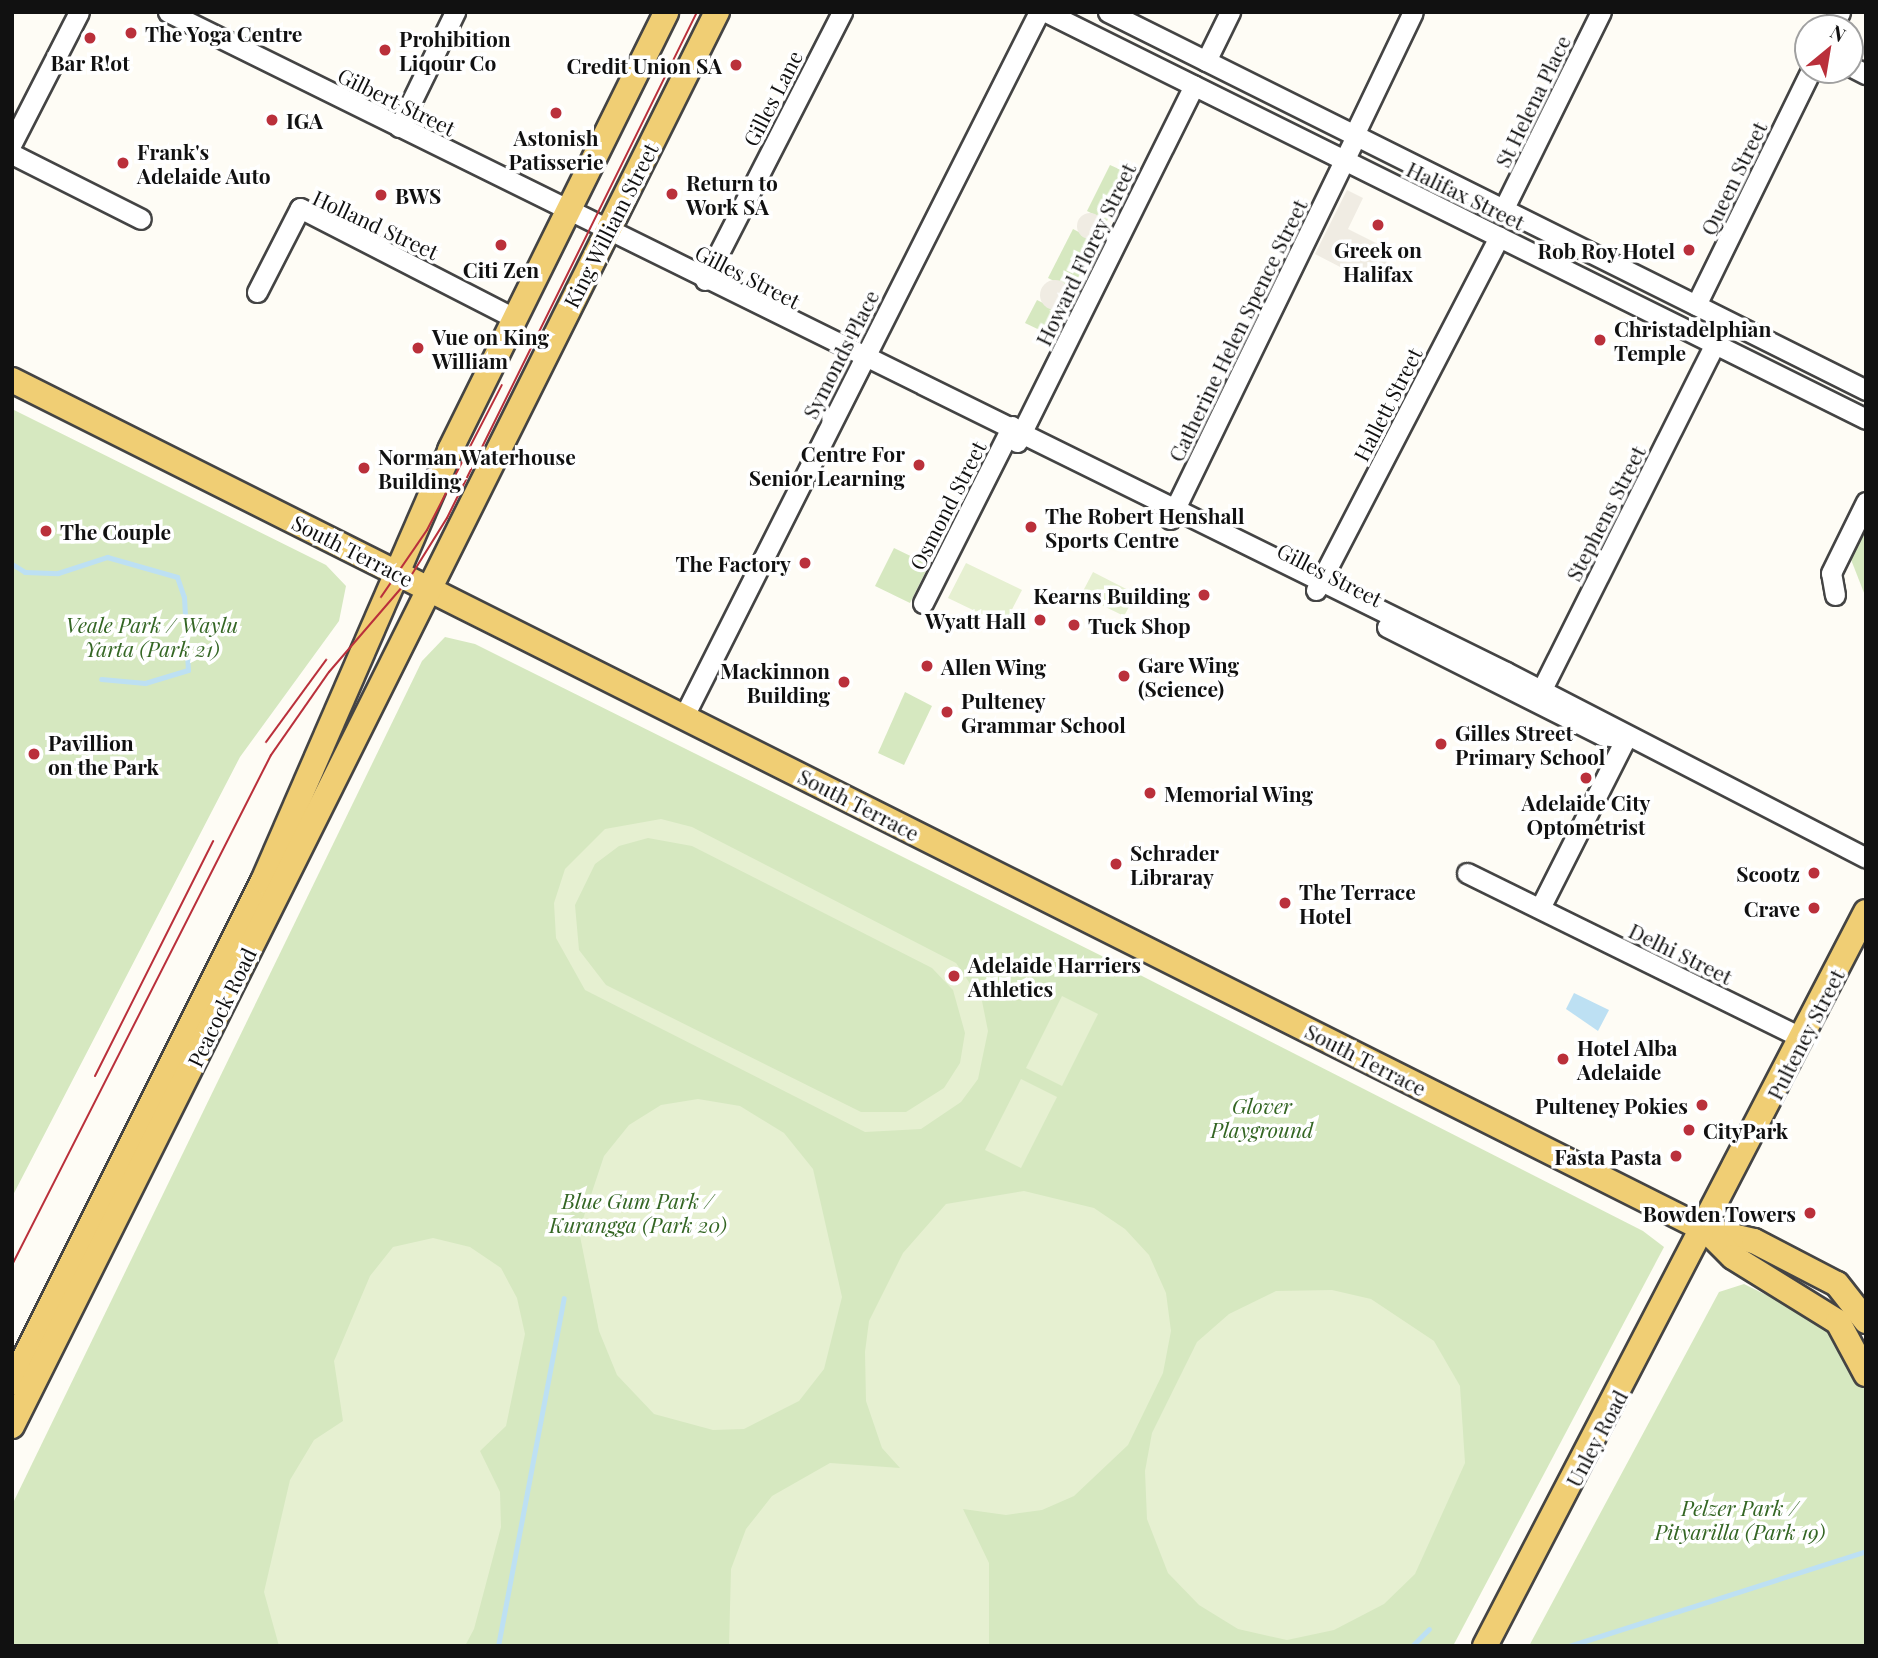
<!DOCTYPE html>
<html>
<head>
<meta charset="utf-8">
<style>
  body { margin:0 }
  #map { position:relative; width:1878px; height:1658px; overflow:hidden; background:#fefcf5; font-family:"Playfair Display",serif }
  div>[style] { position:absolute }
  [style*='--x'] { left:calc(var(--x)*1px); top:calc(var(--y)*1px); width:calc(var(--w)*1px); rotate:calc(var(--a)*1deg) }
  .green>* { inset:0; background:#d6e8c0 }
  .pitch>* { inset:0; background:#e6f0d1 }
  .plaza>* { inset:0; background:#f0ece3 }
  .round { border-radius:50% }
  .water>* { inset:0; background:#bde0f3 }
  .stream>* { height:5px; margin:-2.5px; padding:0 2.5px; transform-origin:2.5px; border-radius:2.5px; background:#bde0f3 }
  .roads { filter:drop-shadow(2px 0 #444) drop-shadow(-2px 0 #444) drop-shadow(0 2px #444) drop-shadow(0 -2px #444) }
  .minor>* { height:19px; margin:-9.5px; padding:0 9.5px; transform-origin:9.5px; border-radius:9.5px; background:#fff }
  .major>* { height:24px; margin:-12px; padding:0 12px; transform-origin:12px; border-radius:12px; background:#f0ce74 }
  .tram>* { height:2px; margin:-1px; padding:0 1px; transform-origin:1px; border-radius:1px; background:#ba303b }
  .dots>* { width:19px; height:19px; translate:-50% -50%; box-sizing:border-box; border:4px solid #fff; border-radius:50% }
  span { translate:-50% -50%; white-space:nowrap; text-align:center; line-height:1.15; -webkit-text-stroke:7px #fff; paint-order:stroke }
  .poi-label { font-size:21px; color:#111; font-weight:700 }
  .left { translate:0 -50%; text-align:left }
  .right { translate:-100% -50%; text-align:right }
  .street-label { font-size:21px; color:#111 }
  .park-label { font-size:21px; color:#346624; font-style:italic }
  .frame { position:absolute; inset:0; border:14px solid #111; pointer-events:none }
  .north { position:absolute; left:1794px; top:14px; width:70px; height:70px; box-sizing:border-box; background:#fff; border:2px solid #a0a0a0; border-radius:50%; rotate:30deg; font-size:19px; font-weight:700; line-height:28px; text-align:center; color:#111 }
  .north::after { content:''; display:block; margin:auto; width:24px; height:32px; background:#ba303b; clip-path:polygon(50% 0,100% 100%,50% 72%,0 100%) }
</style>
</head>
<body>
<div id="map">
  <div class="green">
    <i style="clip-path:polygon(1110px 165px,1130px 174px,1107px 221px,1087px 211px)"></i>
    <i style="clip-path:polygon(1073px 229px,1096px 241px,1072px 290px,1048px 278px)"></i>
    <i style="clip-path:polygon(1037px 300px,1061px 312px,1050px 335px,1025px 323px)"></i>
    <i style="clip-path:polygon(12px 409px,326px 565px,346px 586px,339px 621px,240px 757px,12px 1197px)"></i>
    <i style="clip-path:polygon(1866px 524px,1866px 598px,1850px 557px)"></i>
    <i style="clip-path:polygon(894px 548px,929px 565px,910px 603px,875px 586px)"></i>
    <i style="clip-path:polygon(445px 637px,475px 644px,1142px 976px,1643px 1231px,1664px 1247px,1453px 1646px,12px 1646px,12px 1505px,422px 661px)"></i>
    <i style="clip-path:polygon(905px 692px,932px 706px,904px 765px,878px 753px)"></i>
    <i style="clip-path:polygon(1744px 1284px,1821px 1322px,1866px 1390px,1866px 1646px,1529px 1646px,1719px 1292px)"></i>
  </div>
  <div class="pitch">
    <i style="clip-path:polygon(966px 563px,1022px 590px,1004px 625px,948px 598px)"></i>
    <i style="clip-path:polygon(1093px 572px,1136px 594px,1124px 616px,1081px 595px)"></i>
    <i style="clip-path:polygon(evenodd,661px 819px,692px 827px,956px 963px,982px 1001px,988px 1031px,978px 1079px,961px 1102px,921px 1129px,865px 1132px,585px 990px,556px 938px,554px 903px,565px 869px,605px 829px,661px 819px,648px 838px,692px 846px,932px 968px,953px 990px,965px 1033px,960px 1063px,944px 1088px,906px 1112px,861px 1112px,606px 985px,579px 950px,575px 905px,595px 864px,619px 846px,648px 838px)"></i>
    <i style="clip-path:polygon(1062px 996px,1098px 1014px,1062px 1086px,1026px 1068px)"></i>
    <i style="clip-path:polygon(1021px 1079px,1057px 1097px,1021px 1168px,985px 1150px)"></i>
    <i style="clip-path:polygon(698px 1099px,740px 1106px,784px 1133px,813px 1169px,842px 1297px,824px 1369px,799px 1401px,744px 1429px,713px 1430px,654px 1414px,617px 1375px,599px 1331px,579px 1231px,604px 1156px,629px 1125px,661px 1105px)"></i>
    <i style="clip-path:polygon(1024px 1191px,1094px 1208px,1125px 1229px,1149px 1255px,1166px 1293px,1171px 1331px,1163px 1373px,1128px 1445px,1074px 1496px,1042px 1510px,1006px 1515px,963px 1509px,989px 1563px,989px 1646px,729px 1646px,731px 1569px,746px 1529px,772px 1496px,830px 1463px,900px 1468px,882px 1448px,866px 1401px,865px 1352px,869px 1321px,903px 1253px,946px 1204px)"></i>
    <i style="clip-path:polygon(433px 1238px,470px 1247px,501px 1268px,517px 1298px,525px 1334px,506px 1426px,480px 1451px,500px 1492px,501px 1527px,474px 1629px,465px 1646px,279px 1646px,264px 1592px,290px 1480px,314px 1440px,343px 1421px,334px 1361px,370px 1276px,393px 1247px)"></i>
    <i style="clip-path:polygon(1332px 1290px,1371px 1299px,1434px 1341px,1460px 1386px,1465px 1463px,1415px 1574px,1384px 1604px,1334px 1630px,1287px 1640px,1238px 1629px,1199px 1605px,1168px 1573px,1147px 1519px,1145px 1471px,1152px 1433px,1197px 1342px,1229px 1314px,1276px 1291px)"></i>
  </div>
  <div class="plaza">
    <i style="clip-path:polygon(1347px 190px,1363px 198px,1348px 229px,1392px 251px,1375px 285px,1315px 254px)"></i>
    <i class="round" style="left:1077px;top:213px;width:26px;height:26px"></i>
    <i class="round" style="left:1040px;top:280px;width:30px;height:30px"></i>
  </div>
  <div class="water">
    <i style="clip-path:polygon(1574px 993px,1609px 1010px,1598px 1031px,1566px 1009px)"></i>
  </div>
  <div class="stream">
    <i style="--x:12;--y:564;--w:15;--a:32"></i>
    <i style="--x:25;--y:572;--w:33;--a:2"></i>
    <i style="--x:58;--y:573;--w:52;--a:-18.1"></i>
    <i style="--x:107;--y:557;--w:73;--a:15.9"></i>
    <i style="--x:177;--y:577;--w:21;--a:71"></i>
    <i style="--x:184;--y:597;--w:73;--a:86.9"></i>
    <i style="--x:188;--y:670;--w:45;--a:163.2"></i>
    <i style="--x:145;--y:683;--w:44;--a:-174.8"></i>
    <i style="--x:498;--y:1646;--w:354;--a:-79.3"></i>
    <i style="--x:1412;--y:1646;--w:24;--a:-45"></i>
    <i style="--x:1569;--y:1646;--w:312;--a:-17.7"></i>
  </div>
  <div class="roads">
    <div class="minor">
      <i style="--x:168;--y:12;--w:1492;--a:26.26"></i>
      <i style="--x:1506;--y:672;--w:405;--a:27.3"></i>
      <i style="--x:1046;--y:12;--w:915;--a:26.4"></i>
      <i style="--x:1108;--y:12;--w:847;--a:26.5"></i>
      <i style="--x:1832;--y:28;--w:18;--a:-63"></i>
      <i style="--x:1206;--y:61;--w:55;--a:-63.9"></i>
      <i style="--x:1850;--y:66;--w:18;--a:27"></i>
      <i style="--x:399;--y:127;--w:128;--a:-64"></i>
      <i style="--x:1354;--y:135;--w:136;--a:-64.4"></i>
      <i style="--x:12;--y:143;--w:147;--a:-62.9"></i>
      <i style="--x:12;--y:154;--w:144;--a:26.7"></i>
      <i style="--x:1503;--y:210;--w:221;--a:-63.7"></i>
      <i style="--x:705;--y:280;--w:301;--a:-62.9"></i>
      <i style="--x:257;--y:292;--w:94;--a:-62.9"></i>
      <i style="--x:300;--y:208;--w:241;--a:27.2"></i>
      <i style="--x:1696;--y:305;--w:262;--a:-63.9"></i>
      <i style="--x:1017;--y:442;--w:398;--a:-63.6"></i>
      <i style="--x:1170;--y:519;--w:426;--a:-64.1"></i>
      <i style="--x:1316;--y:590;--w:398;--a:-62.6"></i>
      <i style="--x:1835;--y:595;--w:22;--a:-100"></i>
      <i style="--x:1831;--y:573;--w:79;--a:-63.8"></i>
      <i style="--x:923;--y:603;--w:198;--a:-63.3"></i>
      <i style="--x:1387;--y:627;--w:241;--a:26.7"></i>
      <i style="--x:1602;--y:735;--w:24;--a:7"></i>
      <i style="--x:1537;--y:699;--w:408;--a:-63.4"></i>
      <i style="--x:684;--y:716;--w:788;--a:-63.24"></i>
      <i style="--x:1467;--y:873;--w:373;--a:26.2"></i>
      <i style="--x:1540;--y:908;--w:191;--a:-63.2"></i>
    </div>
    <div class="major">
      <i style="--x:12;--y:380;--w:1895;--a:26.65"></i>
      <i style="--x:1706;--y:1230;--w:49;--a:12.9"></i>
      <i style="--x:1754;--y:1241;--w:93;--a:27.4"></i>
      <i style="--x:1837;--y:1284;--w:47;--a:51.9"></i>
      <i style="--x:1706;--y:1230;--w:38;--a:45"></i>
      <i style="--x:1733;--y:1257;--w:123;--a:31.8"></i>
      <i style="--x:1838;--y:1322;--w:59;--a:61.7"></i>
      <i style="--x:12;--y:1383;--w:561;--a:-63.43"></i>
      <i style="--x:263;--y:881;--w:470;--a:-66.5"></i>
      <i style="--x:450;--y:450;--w:488;--a:-63.7"></i>
      <i style="--x:12;--y:1426;--w:1580;--a:-63.5"></i>
      <i style="--x:1485;--y:1646;--w:827;--a:-62.57"></i>
    </div>
  </div>
  <div class="tram">
    <i style="--x:381;--y:597;--w:81;--a:-55.5"></i>
    <i style="--x:427;--y:530;--w:163;--a:-62.7"></i>
    <i style="--x:266;--y:742;--w:102;--a:-53.8"></i>
    <i style="--x:95;--y:1076;--w:263;--a:-63.3"></i>
    <i style="--x:12;--y:1265;--w:572;--a:-63.08"></i>
    <i style="--x:271;--y:755;--w:101;--a:-55.1"></i>
    <i style="--x:329;--y:672;--w:123;--a:-49.3"></i>
    <i style="--x:409;--y:579;--w:72;--a:-58.1"></i>
    <i style="--x:447;--y:518;--w:564;--a:-63.71"></i>
  </div>
  <div class="dots">
    <i style="left:131px;top:33px;background:#ba303b"></i>
    <i style="left:90px;top:38px;background:#ba303b"></i>
    <i style="left:385px;top:50px;background:#ba303b"></i>
    <i style="left:736px;top:65px;background:#ba303b"></i>
    <i style="left:556px;top:113px;background:#ba303b"></i>
    <i style="left:272px;top:120px;background:#ba303b"></i>
    <i style="left:123px;top:163px;background:#ba303b"></i>
    <i style="left:672px;top:194px;background:#ba303b"></i>
    <i style="left:381px;top:195px;background:#ba303b"></i>
    <i style="left:1378px;top:225px;background:#ba303b"></i>
    <i style="left:501px;top:245px;background:#ba303b"></i>
    <i style="left:1689px;top:250px;background:#ba303b"></i>
    <i style="left:1600px;top:340px;background:#ba303b"></i>
    <i style="left:418px;top:348px;background:#ba303b"></i>
    <i style="left:919px;top:465px;background:#ba303b"></i>
    <i style="left:364px;top:468px;background:#ba303b"></i>
    <i style="left:1031px;top:527px;background:#ba303b"></i>
    <i style="left:46px;top:531px;background:#ba303b"></i>
    <i style="left:805px;top:563px;background:#ba303b"></i>
    <i style="left:1204px;top:595px;background:#ba303b"></i>
    <i style="left:1040px;top:620px;background:#ba303b"></i>
    <i style="left:1074px;top:625px;background:#ba303b"></i>
    <i style="left:927px;top:666px;background:#ba303b"></i>
    <i style="left:1124px;top:676px;background:#ba303b"></i>
    <i style="left:844px;top:682px;background:#ba303b"></i>
    <i style="left:947px;top:712px;background:#ba303b"></i>
    <i style="left:1441px;top:744px;background:#ba303b"></i>
    <i style="left:34px;top:754px;background:#ba303b"></i>
    <i style="left:1586px;top:778px;background:#ba303b"></i>
    <i style="left:1150px;top:793px;background:#ba303b"></i>
    <i style="left:1116px;top:864px;background:#ba303b"></i>
    <i style="left:1814px;top:873px;background:#ba303b"></i>
    <i style="left:1285px;top:903px;background:#ba303b"></i>
    <i style="left:1814px;top:908px;background:#ba303b"></i>
    <i style="left:954px;top:976px;background:#ba303b"></i>
    <i style="left:1563px;top:1059px;background:#ba303b"></i>
    <i style="left:1702px;top:1105px;background:#ba303b"></i>
    <i style="left:1689px;top:1130px;background:#ba303b"></i>
    <i style="left:1676px;top:1156px;background:#ba303b"></i>
    <i style="left:1810px;top:1213px;background:#ba303b"></i>
  </div>
  <div class="poi-label">
    <span class="left" style="left:145px;top:33px">The Yoga Centre</span>
    <span class="left" style="left:399px;top:50px">Prohibition<br>Liqour Co</span>
    <span style="left:90px;top:62px">Bar R!ot</span>
    <span class="right" style="left:722px;top:65px">Credit Union SA</span>
    <span class="left" style="left:286px;top:120px">IGA</span>
    <span style="left:556px;top:149px">Astonish<br>Patisserie</span>
    <span class="left" style="left:137px;top:163px">Frank's<br>Adelaide Auto</span>
    <span class="left" style="left:686px;top:194px">Return to<br>Work SA</span>
    <span class="left" style="left:395px;top:195px">BWS</span>
    <span style="left:1378px;top:261px">Greek on<br>Halifax</span>
    <span class="right" style="left:1675px;top:250px">Rob Roy Hotel</span>
    <span style="left:501px;top:269px">Citi Zen</span>
    <span class="left" style="left:1614px;top:340px">Christadelphian<br>Temple</span>
    <span class="left" style="left:432px;top:348px">Vue on King<br>William</span>
    <span class="right" style="left:905px;top:465px">Centre For<br>Senior Learning</span>
    <span class="left" style="left:378px;top:468px">Norman Waterhouse<br>Building</span>
    <span class="left" style="left:1045px;top:527px">The Robert Henshall<br>Sports Centre</span>
    <span class="left" style="left:60px;top:531px">The Couple</span>
    <span class="right" style="left:791px;top:563px">The Factory</span>
    <span class="right" style="left:1190px;top:595px">Kearns Building</span>
    <span class="right" style="left:1026px;top:620px">Wyatt Hall</span>
    <span class="left" style="left:1088px;top:625px">Tuck Shop</span>
    <span class="left" style="left:1138px;top:676px">Gare Wing<br>(Science)</span>
    <span class="left" style="left:941px;top:666px">Allen Wing</span>
    <span class="right" style="left:830px;top:682px">Mackinnon<br>Building</span>
    <span class="left" style="left:961px;top:712px">Pulteney<br>Grammar School</span>
    <span class="left" style="left:1455px;top:744px">Gilles Street<br>Primary School</span>
    <span class="left" style="left:48px;top:754px">Pavillion<br>on the Park</span>
    <span class="left" style="left:1164px;top:793px">Memorial Wing</span>
    <span style="left:1586px;top:814px">Adelaide City<br>Optometrist</span>
    <span class="left" style="left:1130px;top:864px">Schrader<br>Libraray</span>
    <span class="right" style="left:1800px;top:873px">Scootz</span>
    <span class="left" style="left:1299px;top:903px">The Terrace<br>Hotel</span>
    <span class="right" style="left:1800px;top:908px">Crave</span>
    <span class="left" style="left:968px;top:976px">Adelaide Harriers<br>Athletics</span>
    <span class="left" style="left:1577px;top:1059px">Hotel Alba<br>Adelaide</span>
    <span class="right" style="left:1688px;top:1105px">Pulteney Pokies</span>
    <span class="left" style="left:1703px;top:1130px">CityPark</span>
    <span class="right" style="left:1662px;top:1156px">Fasta Pasta</span>
    <span class="right" style="left:1796px;top:1213px">Bowden Towers</span>
  </div>
  <div class="street-label">
    <span style="left:772px;top:98px;rotate:-63deg">Gilles Lane</span>
    <span style="left:397px;top:101px;rotate:26deg">Gilbert Street</span>
    <span style="left:1532px;top:101px;rotate:-64deg">St Helena Place</span>
    <span style="left:1733px;top:178px;rotate:-64deg">Queen Street</span>
    <span style="left:1466px;top:195px;rotate:26deg">Halifax Street</span>
    <span style="left:376px;top:224px;rotate:25deg">Holland Street</span>
    <span style="left:610px;top:225px;rotate:-63deg">King William Street</span>
    <span style="left:1085px;top:254px;rotate:-64deg">Howard Florey Street</span>
    <span style="left:748px;top:276px;rotate:27deg">Gilles Street</span>
    <span style="left:1237px;top:330px;rotate:-64deg">Catherine Helen Spence Street</span>
    <span style="left:840px;top:354px;rotate:-63deg">Symonds Place</span>
    <span style="left:1387px;top:404px;rotate:-63deg">Hallett Street</span>
    <span style="left:947px;top:505px;rotate:-63deg">Osmond Street</span>
    <span style="left:1605px;top:513px;rotate:-63deg">Stephens Street</span>
    <span style="left:353px;top:550px;rotate:27deg">South Terrace</span>
    <span style="left:1330px;top:574px;rotate:27deg">Gilles Street</span>
    <span style="left:859px;top:804px;rotate:27deg">South Terrace</span>
    <span style="left:1681px;top:953px;rotate:26deg">Delhi Street</span>
    <span style="left:221px;top:1007px;rotate:-64deg">Peacock Road</span>
    <span style="left:1805px;top:1034px;rotate:-63deg">Pulteney Street</span>
    <span style="left:1366px;top:1059px;rotate:27deg">South Terrace</span>
    <span style="left:1596px;top:1438px;rotate:-62deg">Unley Road</span>
  </div>
  <div class="park-label">
    <span style="left:152px;top:636px">Veale Park / Waylu<br>Yarta (Park 21)</span>
    <span style="left:1262px;top:1117px">Glover<br>Playground</span>
    <span style="left:638px;top:1212px">Blue Gum Park /<br>Kurangga (Park 20)</span>
    <span style="left:1740px;top:1519px">Pelzer Park /<br>Pityarilla (Park 19)</span>
  </div>
  <div class="frame"></div>
  <div class="north">N</div>
</div>
</body>
</html>
